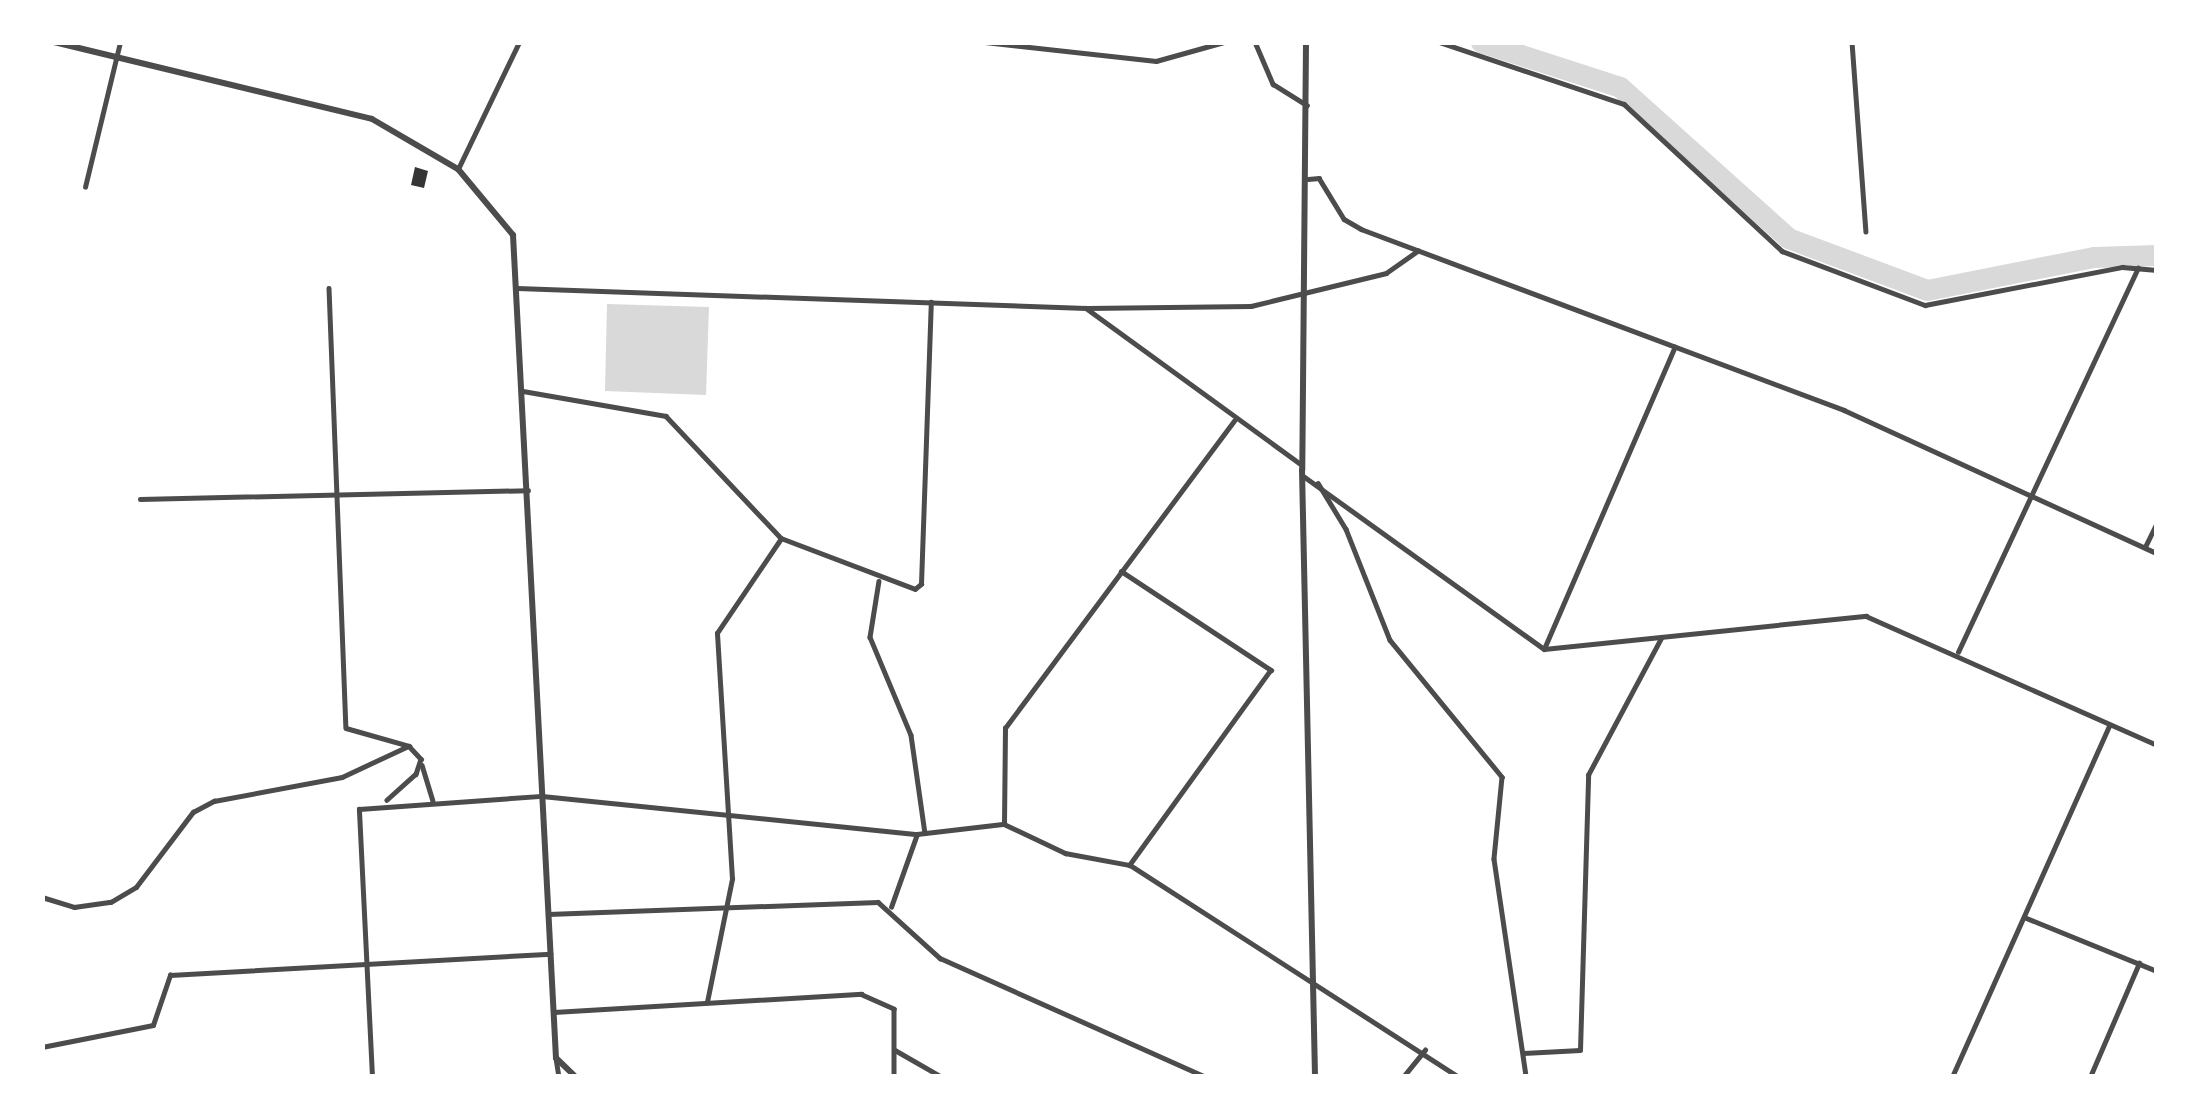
<!DOCTYPE html>
<html>
<head>
<meta charset="utf-8">
<style>
  body { margin:0 }
  #map { position:relative; width:2199px; height:1119px; overflow:hidden; background:#fff; font-family:Barlow,sans-serif }
  div>[style] { position:absolute }
  [style*='--x'] { left:calc(var(--x)*1px); top:calc(var(--y)*1px); width:calc(var(--w)*1px); rotate:calc(var(--a)*1deg) }
  .water>* { inset:0; background:#d9d9d9 }
  .river>* { height:21px; margin:-10.5px; padding:0 10.5px; transform-origin:10.5px; border-radius:10.5px; background:#d9d9d9 }
  .building>* { inset:0; background:#353535 }
  .minor>* { height:4.5px; margin:-2.25px; padding:0 2.25px; transform-origin:2.25px; border-radius:2.25px; background:#4c4c4c }
  .tertiary>* { height:6px; margin:-3px; padding:0 3px; transform-origin:3px; border-radius:3px; background:#4c4c4c }
  span { translate:-50% -50%; white-space:nowrap; text-align:center; line-height:1.15; -webkit-text-stroke:9px #fff; paint-order:stroke }
  .frame { position:absolute; inset:0; border:45px solid #fff; pointer-events:none }
</style>
</head>
<body>
<div id="map">
  <div class="water">
    <i style="clip-path:polygon(607px 304px,709px 307px,706px 395px,605px 391px)"></i>
  </div>
  <div class="river">
    <i style="--x:1481;--y:42;--w:146;--a:17.9"></i>
    <i style="--x:1620;--y:87;--w:226;--a:41.9"></i>
    <i style="--x:1788;--y:238;--w:148;--a:20.5"></i>
    <i style="--x:1927;--y:290;--w:170;--a:-11.2"></i>
    <i style="--x:2094;--y:257;--w:63;--a:-1.8"></i>
  </div>
  <div class="building">
    <i style="clip-path:polygon(415px 167px,428px 171px,424px 188px,411px 185px)"></i>
  </div>
  <div class="minor">
    <i style="--x:985;--y:42;--w:172;--a:6.3"></i>
    <i style="--x:1156;--y:61;--w:71;--a:-15.6"></i>
    <i style="--x:1255;--y:42;--w:46;--a:66.8"></i>
    <i style="--x:1273;--y:84;--w:40;--a:32"></i>
    <i style="--x:1439;--y:42;--w:195;--a:18.5"></i>
    <i style="--x:1624;--y:104;--w:216;--a:42.9"></i>
    <i style="--x:1782;--y:251;--w:153;--a:20.7"></i>
    <i style="--x:1925;--y:305;--w:201;--a:-10.9"></i>
    <i style="--x:2122;--y:267;--w:35;--a:5"></i>
    <i style="--x:1697;--y:42;--w:41;--a:0"></i>
    <i style="--x:1852;--y:42;--w:190;--a:85.8"></i>
    <i style="--x:458;--y:169;--w:141;--a:-64.3"></i>
    <i style="--x:1308;--y:179;--w:11;--a:-5"></i>
    <i style="--x:1319;--y:178;--w:48;--a:58.6"></i>
    <i style="--x:1344;--y:219;--w:20;--a:30"></i>
    <i style="--x:1361;--y:229;--w:516;--a:20.54"></i>
    <i style="--x:1844;--y:410;--w:344;--a:24.6"></i>
    <i style="--x:85;--y:187;--w:149;--a:-76.4"></i>
    <i style="--x:329;--y:288;--w:440;--a:87.8"></i>
    <i style="--x:346;--y:728;--w:66;--a:15.9"></i>
    <i style="--x:409;--y:746;--w:18;--a:47"></i>
    <i style="--x:421;--y:759;--w:16;--a:108"></i>
    <i style="--x:416;--y:774;--w:39;--a:138"></i>
    <i style="--x:517;--y:288;--w:569;--a:2.01"></i>
    <i style="--x:1086;--y:308;--w:267;--a:36"></i>
    <i style="--x:1087;--y:308;--w:164;--a:-0.7"></i>
    <i style="--x:1251;--y:306;--w:139;--a:-13.7"></i>
    <i style="--x:1386;--y:273;--w:39;--a:-35"></i>
    <i style="--x:523;--y:391;--w:145;--a:9.9"></i>
    <i style="--x:666;--y:416;--w:168;--a:46.7"></i>
    <i style="--x:781;--y:538;--w:143;--a:20.8"></i>
    <i style="--x:915;--y:589;--w:8;--a:-40"></i>
    <i style="--x:921;--y:584;--w:282;--a:-88"></i>
    <i style="--x:1302;--y:475;--w:298;--a:35.7"></i>
    <i style="--x:1544;--y:649;--w:324;--a:-5.9"></i>
    <i style="--x:1866;--y:616;--w:318;--a:23.9"></i>
    <i style="--x:1318;--y:483;--w:54;--a:58.7"></i>
    <i style="--x:1346;--y:529;--w:119;--a:68.4"></i>
    <i style="--x:1390;--y:640;--w:177;--a:50.7"></i>
    <i style="--x:1502;--y:777;--w:82;--a:95.6"></i>
    <i style="--x:1494;--y:859;--w:220;--a:81.6"></i>
    <i style="--x:140;--y:499;--w:388;--a:-1.3"></i>
    <i style="--x:2145;--y:547;--w:28;--a:-64"></i>
    <i style="--x:1121;--y:571;--w:180;--a:33.4"></i>
    <i style="--x:1271;--y:670;--w:241;--a:125.9"></i>
    <i style="--x:879;--y:581;--w:57;--a:99.1"></i>
    <i style="--x:870;--y:637;--w:106;--a:67.3"></i>
    <i style="--x:911;--y:735;--w:99;--a:81.9"></i>
    <i style="--x:1544;--y:649;--w:329;--a:-66.6"></i>
    <i style="--x:1958;--y:652;--w:424;--a:-64.9"></i>
    <i style="--x:422;--y:765;--w:37;--a:73"></i>
    <i style="--x:1004;--y:824;--w:96;--a:-89.4"></i>
    <i style="--x:1005;--y:728;--w:383;--a:-53.3"></i>
    <i style="--x:42;--y:897;--w:34;--a:17"></i>
    <i style="--x:74;--y:907;--w:37;--a:-8"></i>
    <i style="--x:111;--y:902;--w:29;--a:-31"></i>
    <i style="--x:136;--y:887;--w:94;--a:-52.8"></i>
    <i style="--x:193;--y:812;--w:24;--a:-28"></i>
    <i style="--x:214;--y:801;--w:130;--a:-10.6"></i>
    <i style="--x:342;--y:777;--w:71;--a:-25.1"></i>
    <i style="--x:891;--y:907;--w:77;--a:-70.4"></i>
    <i style="--x:548;--y:914;--w:330;--a:-2.1"></i>
    <i style="--x:878;--y:902;--w:84;--a:42.1"></i>
    <i style="--x:940;--y:958;--w:291;--a:24.1"></i>
    <i style="--x:2024;--y:917;--w:144;--a:22.1"></i>
    <i style="--x:707;--y:1002;--w:126;--a:-78.5"></i>
    <i style="--x:732;--y:879;--w:246;--a:-93.5"></i>
    <i style="--x:717;--y:633;--w:112;--a:-55.9"></i>
    <i style="--x:554;--y:1012;--w:308;--a:-3.4"></i>
    <i style="--x:861;--y:994;--w:36;--a:24"></i>
    <i style="--x:894;--y:1009;--w:68;--a:90"></i>
    <i style="--x:42;--y:1047;--w:113;--a:-11.2"></i>
    <i style="--x:153;--y:1025;--w:53;--a:-71.2"></i>
    <i style="--x:170;--y:975;--w:381;--a:-3.2"></i>
    <i style="--x:895;--y:1050;--w:54;--a:29.9"></i>
    <i style="--x:1523;--y:1053;--w:57;--a:-3"></i>
    <i style="--x:1580;--y:1050;--w:275;--a:-88.3"></i>
    <i style="--x:1588;--y:775;--w:155;--a:-61.9"></i>
    <i style="--x:556;--y:1058;--w:19;--a:81"></i>
    <i style="--x:372;--y:1077;--w:268;--a:-92.8"></i>
    <i style="--x:359;--y:809;--w:183;--a:-4.1"></i>
    <i style="--x:542;--y:796;--w:377;--a:5.8"></i>
    <i style="--x:917;--y:834;--w:88;--a:-6.6"></i>
    <i style="--x:1004;--y:824;--w:68;--a:25.4"></i>
    <i style="--x:1065;--y:853;--w:66;--a:10.5"></i>
    <i style="--x:1130;--y:865;--w:391;--a:32.8"></i>
    <i style="--x:1403;--y:1077;--w:35;--a:-51"></i>
    <i style="--x:1952;--y:1077;--w:385;--a:-65.9"></i>
    <i style="--x:2090;--y:1077;--w:124;--a:-66.7"></i>
  </div>
  <div class="tertiary">
    <i style="--x:54;--y:42;--w:327;--a:13.6"></i>
    <i style="--x:372;--y:119;--w:99;--a:30.2"></i>
    <i style="--x:458;--y:169;--w:86;--a:50.2"></i>
    <i style="--x:513;--y:235;--w:824;--a:87.01"></i>
    <i style="--x:556;--y:1058;--w:28;--a:44"></i>
    <i style="--x:1306;--y:42;--w:428;--a:90.5"></i>
    <i style="--x:1302;--y:470;--w:607;--a:88.77"></i>
  </div>
  <div class="frame"></div>
</div>
</body>
</html>
